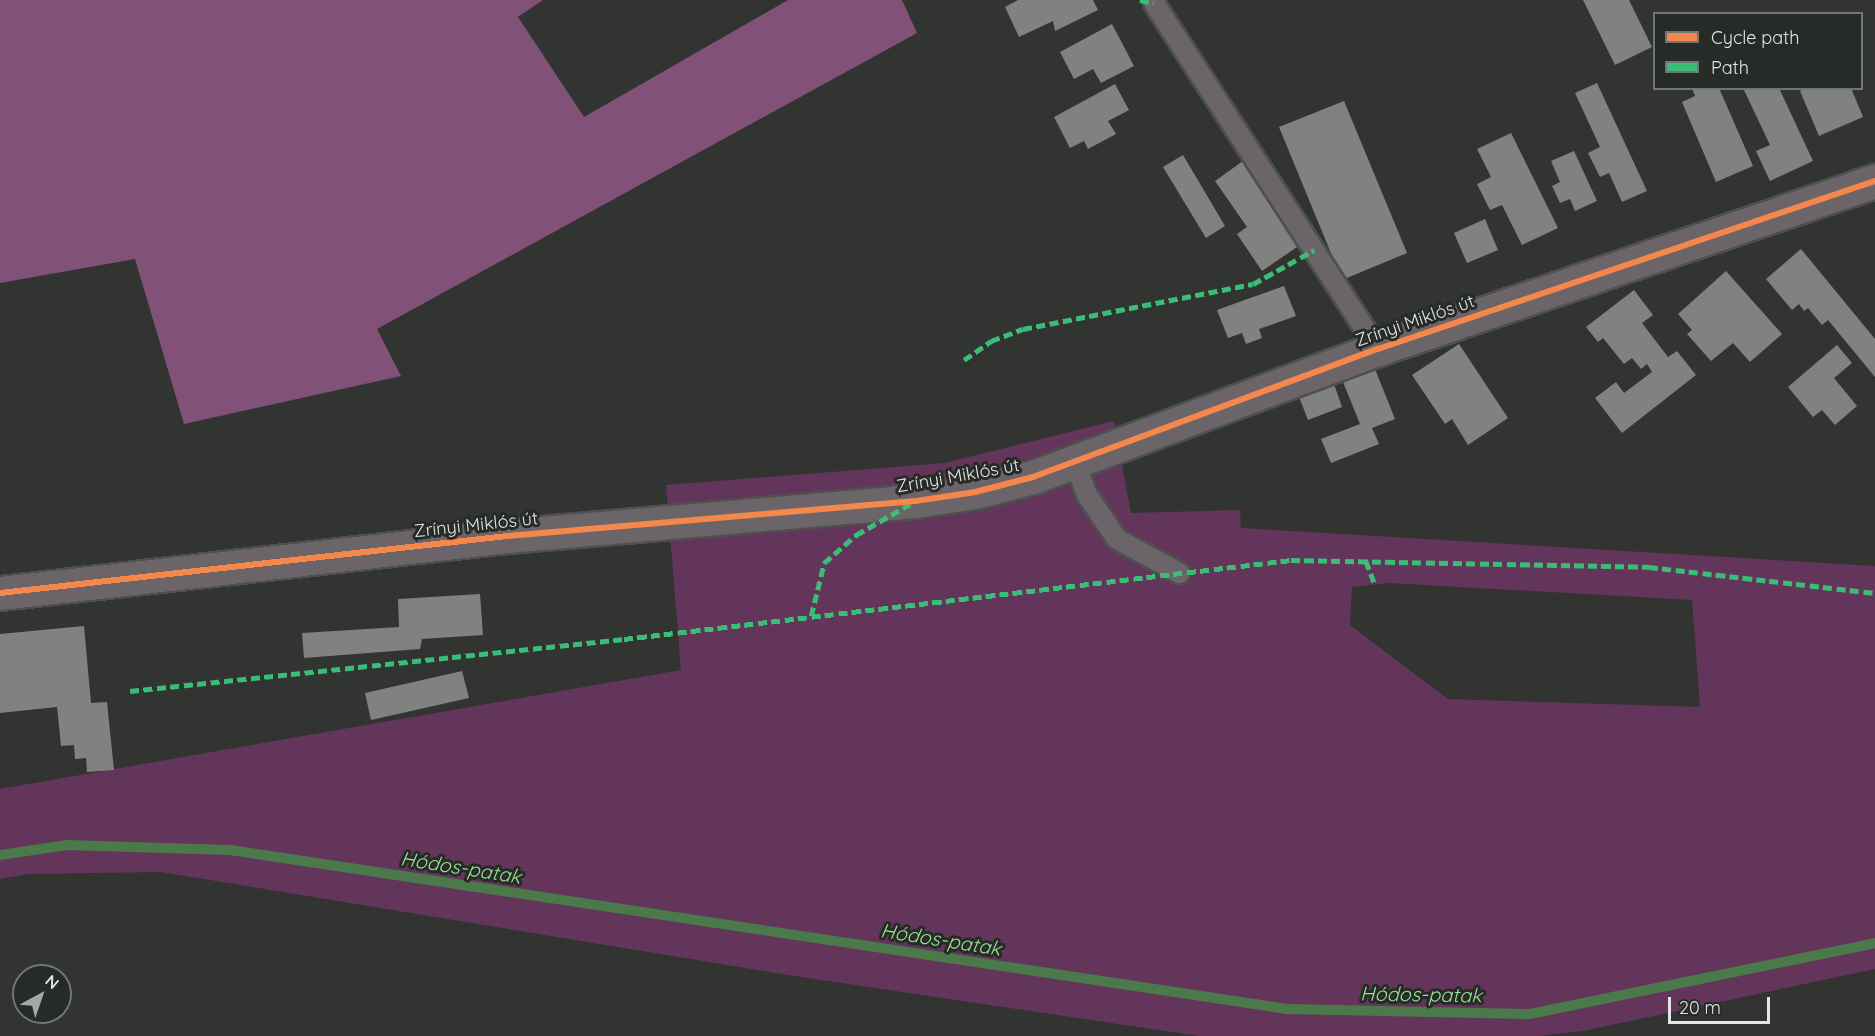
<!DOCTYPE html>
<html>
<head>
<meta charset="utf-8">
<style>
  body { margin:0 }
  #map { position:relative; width:1875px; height:1036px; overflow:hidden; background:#323432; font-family:Quicksand,sans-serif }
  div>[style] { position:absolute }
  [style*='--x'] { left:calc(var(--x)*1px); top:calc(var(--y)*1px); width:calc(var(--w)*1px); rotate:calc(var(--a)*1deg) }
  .green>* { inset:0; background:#63355b }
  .forest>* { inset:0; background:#815177 }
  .stream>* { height:10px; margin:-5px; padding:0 5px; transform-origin:5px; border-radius:5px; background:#4b7949 }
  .building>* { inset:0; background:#808280 }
  .roads { filter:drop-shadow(2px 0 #4e504e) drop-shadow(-2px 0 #4e504e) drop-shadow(0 2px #4e504e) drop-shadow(0 -2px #4e504e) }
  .service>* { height:20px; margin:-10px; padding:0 10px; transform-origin:10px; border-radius:10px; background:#6b6569 }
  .minor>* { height:33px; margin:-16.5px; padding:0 16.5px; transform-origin:16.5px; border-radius:16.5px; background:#6b6569 }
  .quiet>* { height:4.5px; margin-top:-2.25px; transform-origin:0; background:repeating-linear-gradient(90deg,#3abd76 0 9px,transparent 0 13.5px) }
  .cycleway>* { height:6px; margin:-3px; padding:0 3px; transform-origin:3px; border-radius:3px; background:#f5874c }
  span { translate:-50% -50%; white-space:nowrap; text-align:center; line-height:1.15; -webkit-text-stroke:6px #272b27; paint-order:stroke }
  .street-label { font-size:18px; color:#e3e5e2 }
  .water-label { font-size:20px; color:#98e194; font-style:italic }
  .legend { position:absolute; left:1653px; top:12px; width:210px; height:78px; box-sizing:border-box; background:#272b27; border:2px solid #727572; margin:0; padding:8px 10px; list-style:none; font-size:18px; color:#e3e5e2 }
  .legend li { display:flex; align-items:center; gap:12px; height:30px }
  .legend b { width:30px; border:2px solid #727572 }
  .north { position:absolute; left:12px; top:964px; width:60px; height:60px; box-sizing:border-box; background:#272b27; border:2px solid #727572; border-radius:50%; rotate:40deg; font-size:16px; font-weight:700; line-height:24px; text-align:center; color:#e3e5e2 }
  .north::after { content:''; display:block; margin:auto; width:21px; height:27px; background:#a5a7a4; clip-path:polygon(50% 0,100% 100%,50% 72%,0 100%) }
  .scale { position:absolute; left:1668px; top:997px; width:102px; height:27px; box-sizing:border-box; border:3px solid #e3e5e2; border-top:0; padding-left:8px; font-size:18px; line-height:21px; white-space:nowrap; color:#e3e5e2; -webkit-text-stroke:4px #272b27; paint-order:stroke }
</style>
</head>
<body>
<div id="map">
  <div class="green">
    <i style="clip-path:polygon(evenodd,1114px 421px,1131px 513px,1240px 510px,1241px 528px,1875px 566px,1875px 969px,1583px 1031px,1539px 1036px,1199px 1036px,788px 975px,161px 872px,29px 874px,0 879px,0 789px,681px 670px,666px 485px,945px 463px,1114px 421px,1389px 583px,1692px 600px,1700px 707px,1448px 699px,1350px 625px,1352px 587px,1389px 583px)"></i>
  </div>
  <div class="forest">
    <i style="clip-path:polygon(0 0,543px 0,518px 17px,584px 117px,788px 0,902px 0,917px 33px,377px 329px,401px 376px,184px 424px,135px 259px,0 283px)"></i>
  </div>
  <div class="stream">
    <i style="--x:0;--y:855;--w:68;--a:-8.5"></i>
    <i style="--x:67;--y:845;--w:163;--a:1.8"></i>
    <i style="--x:230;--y:850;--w:1069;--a:8.55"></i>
    <i style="--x:1287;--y:1009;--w:243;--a:1.2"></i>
    <i style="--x:1530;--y:1014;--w:352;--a:-11.6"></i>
  </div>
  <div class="building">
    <i style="clip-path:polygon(1018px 0,1093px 0,1098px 10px,1055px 31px,1053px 21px,1019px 37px,1005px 7px)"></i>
    <i style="clip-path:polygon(1583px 0,1629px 0,1652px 47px,1615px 65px)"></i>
    <i style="clip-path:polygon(1112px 24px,1134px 66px,1101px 83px,1093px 69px,1074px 79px,1060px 52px)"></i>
    <i style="clip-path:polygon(1597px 83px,1647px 191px,1622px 202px,1609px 173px,1600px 177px,1588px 153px,1600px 147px,1575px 93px)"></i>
    <i style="clip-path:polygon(1115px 84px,1129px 110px,1108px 121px,1116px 134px,1088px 149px,1084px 141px,1070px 148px,1054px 117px)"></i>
    <i style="clip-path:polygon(1692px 88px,1719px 88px,1753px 166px,1716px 182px,1682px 102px,1695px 96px)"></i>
    <i style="clip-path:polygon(1743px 88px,1779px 88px,1813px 161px,1770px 181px,1756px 151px,1770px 145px)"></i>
    <i style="clip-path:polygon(1807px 88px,1851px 88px,1863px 117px,1819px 136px,1800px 91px)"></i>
    <i style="clip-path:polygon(1344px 101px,1407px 253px,1342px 280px,1279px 127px)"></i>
    <i style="clip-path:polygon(1511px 133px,1558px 228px,1522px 245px,1502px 205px,1490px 210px,1477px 184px,1491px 177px,1477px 149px)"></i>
    <i style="clip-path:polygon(1574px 151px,1597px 201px,1575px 211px,1570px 199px,1560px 203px,1552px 186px,1560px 182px,1551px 161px)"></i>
    <i style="clip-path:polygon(1183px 155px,1225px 226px,1206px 238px,1163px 167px)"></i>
    <i style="clip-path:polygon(1243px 161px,1300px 245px,1262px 271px,1237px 234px,1247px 227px,1215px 181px)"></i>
    <i style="clip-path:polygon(1485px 219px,1498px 250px,1467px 263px,1454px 233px)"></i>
    <i style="clip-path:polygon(1801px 249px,1875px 339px,1875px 377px,1828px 320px,1822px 325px,1808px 308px,1804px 311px,1799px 304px,1792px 310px,1766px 279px)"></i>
    <i style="clip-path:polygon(1726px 271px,1782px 334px,1750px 362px,1733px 343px,1711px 361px,1687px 334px,1692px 330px,1678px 314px)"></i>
    <i style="clip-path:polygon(1284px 286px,1296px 316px,1259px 329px,1262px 338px,1246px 344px,1242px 333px,1228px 338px,1217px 310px)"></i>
    <i style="clip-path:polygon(1634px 290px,1653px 315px,1642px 323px,1668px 357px,1677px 351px,1696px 375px,1622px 433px,1595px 398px,1616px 382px,1624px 393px,1652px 372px,1647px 364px,1641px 369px,1632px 358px,1624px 364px,1603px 338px,1598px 342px,1586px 327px)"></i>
    <i style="clip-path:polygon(1459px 344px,1508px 418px,1468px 445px,1452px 419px,1445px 424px,1412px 375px)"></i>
    <i style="clip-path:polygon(1837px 345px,1852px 363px,1834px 378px,1857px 406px,1835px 425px,1822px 410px,1813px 417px,1788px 387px)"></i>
    <i style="clip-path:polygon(1375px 369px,1395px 419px,1372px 428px,1379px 444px,1331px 463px,1321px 439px,1360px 424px,1343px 382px)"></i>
    <i style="clip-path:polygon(1334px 384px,1342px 407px,1308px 420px,1299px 397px)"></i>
    <i style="clip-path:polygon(480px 594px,483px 635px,422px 639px,420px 649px,304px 658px,302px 633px,399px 627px,398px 599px)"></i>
    <i style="clip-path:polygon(84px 626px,91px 703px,107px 702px,114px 770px,87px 772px,86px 758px,75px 759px,74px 745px,61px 746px,57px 707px,0 713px,0 634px)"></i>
    <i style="clip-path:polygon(462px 671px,469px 698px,371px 720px,365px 693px)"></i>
  </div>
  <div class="roads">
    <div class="service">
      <i style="--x:1154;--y:3;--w:412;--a:57.1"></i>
      <i style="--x:1075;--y:462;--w:35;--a:70"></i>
      <i style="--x:1087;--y:495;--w:53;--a:55.7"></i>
      <i style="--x:1117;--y:539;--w:71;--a:28.7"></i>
    </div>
    <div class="minor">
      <i style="--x:0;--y:593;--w:510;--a:-6.41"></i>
      <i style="--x:507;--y:536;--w:410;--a:-4.9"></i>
      <i style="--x:916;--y:501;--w:60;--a:-8.7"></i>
      <i style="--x:975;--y:492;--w:60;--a:-14.5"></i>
      <i style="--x:1033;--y:477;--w:368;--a:-20.4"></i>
      <i style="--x:1378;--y:349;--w:525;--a:-18.68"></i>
    </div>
  </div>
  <div class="quiet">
    <i style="--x:1140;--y:0;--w:14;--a:12"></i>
    <i style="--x:964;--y:360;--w:33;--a:-35"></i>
    <i style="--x:991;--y:341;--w:34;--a:-21"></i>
    <i style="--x:1023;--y:329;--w:234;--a:-11.1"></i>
    <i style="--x:1253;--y:284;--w:70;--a:-29.1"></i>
    <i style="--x:1366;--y:561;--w:26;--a:69"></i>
    <i style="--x:811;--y:616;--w:55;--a:-76.2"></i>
    <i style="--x:824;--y:563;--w:43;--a:-41.2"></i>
    <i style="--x:856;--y:535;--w:62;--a:-29.9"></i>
    <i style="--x:130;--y:691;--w:497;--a:-6"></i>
    <i style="--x:624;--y:639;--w:672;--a:-6.75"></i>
    <i style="--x:1291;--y:560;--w:358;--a:1.1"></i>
    <i style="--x:1649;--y:567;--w:227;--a:6.6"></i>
  </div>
  <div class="cycleway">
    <i style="--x:0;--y:593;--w:510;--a:-6.41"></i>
    <i style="--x:507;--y:536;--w:410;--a:-4.9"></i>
    <i style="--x:916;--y:501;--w:60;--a:-8.7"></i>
    <i style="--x:975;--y:492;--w:60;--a:-14.5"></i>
    <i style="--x:1033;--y:477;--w:368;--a:-20.4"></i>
    <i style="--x:1378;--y:349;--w:525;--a:-18.68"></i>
  </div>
  <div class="street-label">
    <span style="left:1415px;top:321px;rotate:-19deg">Zrínyi Miklós út</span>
    <span style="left:958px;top:476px;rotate:-10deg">Zrínyi Miklós út</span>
    <span style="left:476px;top:525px;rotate:-6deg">Zrínyi Miklós út</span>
  </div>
  <div class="water-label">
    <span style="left:461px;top:867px;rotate:9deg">Hódos-patak</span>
    <span style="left:941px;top:939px;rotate:9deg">Hódos-patak</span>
    <span style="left:1421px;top:994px;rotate:1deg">Hódos-patak</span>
  </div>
  <ul class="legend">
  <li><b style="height:8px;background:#f5874c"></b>Cycle path</li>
  <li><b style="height:8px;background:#3abd76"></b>Path</li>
  </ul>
  <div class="north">N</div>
  <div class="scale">20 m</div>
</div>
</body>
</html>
